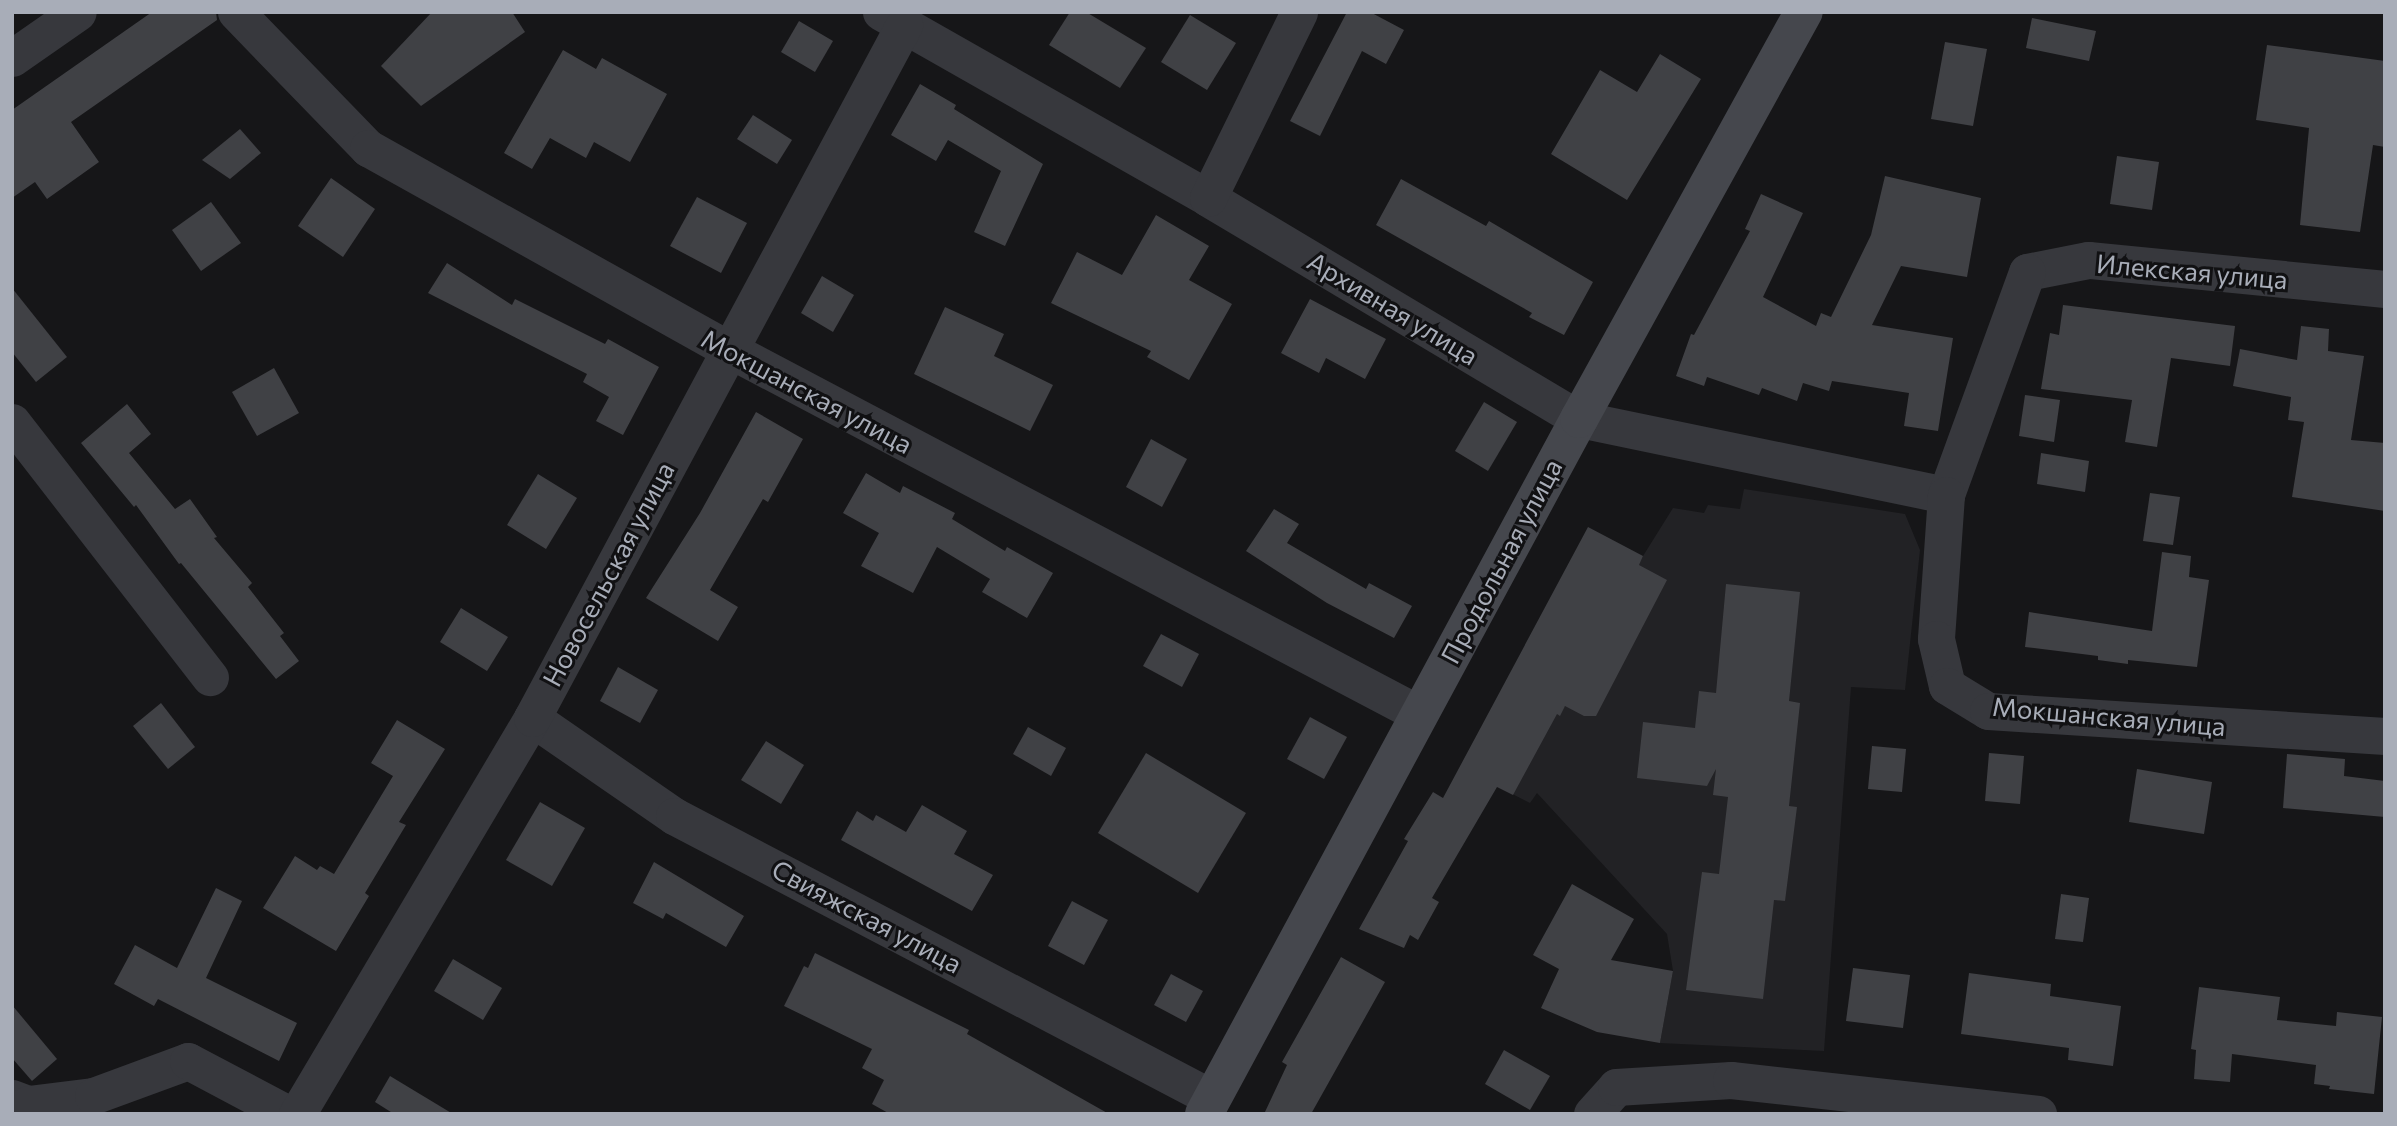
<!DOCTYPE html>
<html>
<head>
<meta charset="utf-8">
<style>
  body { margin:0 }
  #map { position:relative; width:2397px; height:1126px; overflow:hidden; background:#161618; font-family:Commissioner,sans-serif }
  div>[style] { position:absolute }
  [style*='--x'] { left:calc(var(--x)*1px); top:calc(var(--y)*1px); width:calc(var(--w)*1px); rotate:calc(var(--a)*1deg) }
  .built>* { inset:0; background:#222225 }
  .building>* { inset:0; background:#404145 }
  .minor>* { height:37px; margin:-18.5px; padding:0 18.5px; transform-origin:18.5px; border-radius:18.5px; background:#37383d }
  .secondary>* { height:38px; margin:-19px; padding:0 19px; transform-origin:19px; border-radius:19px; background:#45474d }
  span { translate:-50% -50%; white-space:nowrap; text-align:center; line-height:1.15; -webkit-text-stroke:6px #111113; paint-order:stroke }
  .street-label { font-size:26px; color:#a8adb8 }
  .frame { position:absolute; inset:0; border:14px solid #a8adb8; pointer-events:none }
</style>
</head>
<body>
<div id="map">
  <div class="built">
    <i style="clip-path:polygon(1744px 489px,1905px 514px,1920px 550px,1905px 690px,1851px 687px,1824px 1051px,1660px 1043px,1673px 971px,1667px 934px,1537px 793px,1530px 803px,1460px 767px,1504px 686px,1560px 715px,1643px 556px,1673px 508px,1704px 513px,1708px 505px,1740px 509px)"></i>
  </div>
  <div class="building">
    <i style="clip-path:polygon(152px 12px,216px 12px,217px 20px,71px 122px,99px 162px,47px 199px,35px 182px,12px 198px,12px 110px)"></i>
    <i style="clip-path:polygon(432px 12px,512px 12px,525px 32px,421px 106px,381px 66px)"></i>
    <i style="clip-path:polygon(1070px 12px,1086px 12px,1146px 48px,1120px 88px,1049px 45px)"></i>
    <i style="clip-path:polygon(1347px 12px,1370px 12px,1404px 30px,1386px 64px,1362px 51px,1320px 136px,1290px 121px)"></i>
    <i style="clip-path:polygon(1190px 15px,1236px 43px,1207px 90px,1161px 62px)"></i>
    <i style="clip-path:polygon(2032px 18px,2096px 31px,2089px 61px,2026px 48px)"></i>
    <i style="clip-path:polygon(799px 21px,833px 41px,815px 72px,781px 52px)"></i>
    <i style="clip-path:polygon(1945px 42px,1987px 49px,1973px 126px,1931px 119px)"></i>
    <i style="clip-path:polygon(2267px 45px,2385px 61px,2385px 147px,2373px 145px,2360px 232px,2300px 225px,2309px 128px,2256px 120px)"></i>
    <i style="clip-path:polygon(563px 50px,596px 69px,602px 58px,667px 94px,630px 162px,594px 142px,586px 158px,550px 138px,532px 169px,504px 153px)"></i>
    <i style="clip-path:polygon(1660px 54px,1701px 79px,1627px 200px,1551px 154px,1600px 70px,1637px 92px)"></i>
    <i style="clip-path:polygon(920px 84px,956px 105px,954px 109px,1043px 164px,1005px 246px,974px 232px,1001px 171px,948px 140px,936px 161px,891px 135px)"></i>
    <i style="clip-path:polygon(753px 115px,792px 140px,777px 164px,737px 139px)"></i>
    <i style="clip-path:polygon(240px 129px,261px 153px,230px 179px,202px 160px)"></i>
    <i style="clip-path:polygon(2117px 156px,2159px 162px,2152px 210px,2110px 204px)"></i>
    <i style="clip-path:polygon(1885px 176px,1981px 198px,1967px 277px,1901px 266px,1872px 325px,1953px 338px,1938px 431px,1904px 426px,1909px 393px,1832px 381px,1829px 391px,1803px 383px,1797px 401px,1762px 388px,1759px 395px,1707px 377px,1704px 386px,1676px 376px,1691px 334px,1694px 335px,1750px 231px,1745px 229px,1761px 194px,1803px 213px,1763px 297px,1816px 326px,1821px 313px,1831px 317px,1871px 235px)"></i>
    <i style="clip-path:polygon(331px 178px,375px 209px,343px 257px,298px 226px)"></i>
    <i style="clip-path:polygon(1401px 179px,1486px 226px,1489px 221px,1593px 282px,1564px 335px,1529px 317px,1532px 313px,1376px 225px)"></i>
    <i style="clip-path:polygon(697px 197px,747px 223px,721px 273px,670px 246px)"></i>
    <i style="clip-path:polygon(211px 202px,241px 243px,201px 271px,172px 230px)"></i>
    <i style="clip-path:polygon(1156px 215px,1209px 246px,1189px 280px,1232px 304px,1189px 380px,1147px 357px,1151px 351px,1051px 303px,1077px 252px,1122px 275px)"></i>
    <i style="clip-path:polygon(447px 263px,512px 305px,515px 299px,605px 344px,608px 339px,659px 367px,623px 435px,596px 421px,609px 397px,583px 382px,587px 374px,428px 293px)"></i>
    <i style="clip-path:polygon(822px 276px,854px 295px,833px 332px,801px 313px)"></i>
    <i style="clip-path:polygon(12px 288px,67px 357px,36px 382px,12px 352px)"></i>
    <i style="clip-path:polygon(1310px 299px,1386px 339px,1365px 379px,1326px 358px,1319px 373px,1281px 353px)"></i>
    <i style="clip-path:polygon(2063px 305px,2235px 326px,2230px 366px,2171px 358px,2157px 447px,2125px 442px,2132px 400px,2041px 389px,2050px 333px,2059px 335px)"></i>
    <i style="clip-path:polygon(945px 307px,1004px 334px,994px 356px,1053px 385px,1030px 431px,914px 374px)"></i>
    <i style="clip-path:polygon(2301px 326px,2329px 329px,2328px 351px,2364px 356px,2351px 440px,2385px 443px,2385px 511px,2292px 497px,2304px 422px,2288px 420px,2291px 397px,2233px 386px,2240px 349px,2297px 360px)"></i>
    <i style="clip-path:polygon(274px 368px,299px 413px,257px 436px,232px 392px)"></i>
    <i style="clip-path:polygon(2025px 395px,2060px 400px,2054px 442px,2019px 436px)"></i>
    <i style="clip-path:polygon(1484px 402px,1517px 422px,1488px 471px,1455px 451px)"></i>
    <i style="clip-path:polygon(127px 404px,151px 434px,129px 453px,175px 509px,190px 499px,217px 537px,214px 538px,252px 583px,248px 587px,284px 633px,280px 636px,299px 661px,276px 679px,181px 563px,179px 564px,136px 505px,134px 507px,81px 443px)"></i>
    <i style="clip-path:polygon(756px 412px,803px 439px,768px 502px,763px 499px,710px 590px,738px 607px,718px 641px,646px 598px,700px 513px)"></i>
    <i style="clip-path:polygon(1151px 439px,1187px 459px,1162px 507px,1126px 487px)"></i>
    <i style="clip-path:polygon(2041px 453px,2089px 461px,2085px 492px,2037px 484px)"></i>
    <i style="clip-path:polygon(866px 473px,900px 493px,903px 486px,955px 513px,952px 519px,1005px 551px,1007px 547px,1053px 573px,1027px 618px,982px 592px,990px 579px,937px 547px,913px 593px,861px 566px,879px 533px,843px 513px)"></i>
    <i style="clip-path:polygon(538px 474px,577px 498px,546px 549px,507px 525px)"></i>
    <i style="clip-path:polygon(2150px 493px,2180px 497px,2173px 545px,2143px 541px)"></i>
    <i style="clip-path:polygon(1274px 509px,1299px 524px,1287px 543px,1366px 589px,1369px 583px,1412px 606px,1394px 638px,1327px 603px,1246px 551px)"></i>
    <i style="clip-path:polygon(1588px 527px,1643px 556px,1639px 565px,1667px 580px,1596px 716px,1584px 716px,1565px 706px,1560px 716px,1557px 714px,1513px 795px,1497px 787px,1432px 898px,1439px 902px,1418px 940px,1410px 935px,1404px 948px,1359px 929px,1408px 841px,1404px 839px,1433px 792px,1443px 798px)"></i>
    <i style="clip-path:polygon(2162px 552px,2191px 556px,2189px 577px,2209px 580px,2197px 667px,2128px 660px,2128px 664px,2098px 660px,2098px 656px,2025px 647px,2029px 612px,2152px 631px)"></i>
    <i style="clip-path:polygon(1726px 584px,1800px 592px,1789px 701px,1800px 703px,1789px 806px,1797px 807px,1785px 901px,1774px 900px,1763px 999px,1686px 990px,1702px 872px,1719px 874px,1728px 797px,1713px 795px,1716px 769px,1707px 786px,1637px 778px,1643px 722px,1695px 728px,1699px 691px,1716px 693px)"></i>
    <i style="clip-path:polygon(461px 608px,508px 637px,487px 671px,440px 642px)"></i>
    <i style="clip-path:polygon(1161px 634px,1199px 654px,1182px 687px,1143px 666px)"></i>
    <i style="clip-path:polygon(618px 667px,658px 690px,640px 723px,600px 701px)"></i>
    <i style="clip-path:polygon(161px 703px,195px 747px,168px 769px,133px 726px)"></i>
    <i style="clip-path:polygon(1310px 717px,1347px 737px,1324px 779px,1287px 759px)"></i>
    <i style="clip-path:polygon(397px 720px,445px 749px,399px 822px,406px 825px,365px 893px,369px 896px,336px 951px,263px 908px,295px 856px,317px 870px,320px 866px,334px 874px,393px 776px,371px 763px)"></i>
    <i style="clip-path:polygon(1028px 727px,1066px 748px,1051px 776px,1013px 754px)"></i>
    <i style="clip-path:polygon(766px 741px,804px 765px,781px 804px,741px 780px)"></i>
    <i style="clip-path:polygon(1872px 746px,1906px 749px,1902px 792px,1868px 789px)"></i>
    <i style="clip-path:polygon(1146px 753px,1246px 813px,1198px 893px,1098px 833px)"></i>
    <i style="clip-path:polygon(1989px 753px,2024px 756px,2020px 804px,1985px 801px)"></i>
    <i style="clip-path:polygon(2287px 754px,2345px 759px,2344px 776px,2385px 781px,2385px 817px,2283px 808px)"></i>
    <i style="clip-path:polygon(2137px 769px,2212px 782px,2204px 834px,2129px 822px)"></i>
    <i style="clip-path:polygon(540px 802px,585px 828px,552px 886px,506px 860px)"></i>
    <i style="clip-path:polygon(922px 805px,967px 831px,954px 854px,993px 875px,972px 911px,841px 840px,857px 811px,873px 821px,876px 815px,906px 832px)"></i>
    <i style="clip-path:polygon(654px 862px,744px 916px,726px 947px,666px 913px,663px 919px,633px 903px)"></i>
    <i style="clip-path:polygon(1572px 884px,1634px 919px,1611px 960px,1673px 971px,1660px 1043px,1597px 1032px,1541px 1008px,1559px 969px,1533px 955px)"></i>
    <i style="clip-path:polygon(216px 888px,242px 901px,206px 978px,297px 1023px,279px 1061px,158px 999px,154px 1006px,114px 984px,135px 945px,177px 968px)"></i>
    <i style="clip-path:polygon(2061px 894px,2089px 898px,2083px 942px,2055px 939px)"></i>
    <i style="clip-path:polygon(1072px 901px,1108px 920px,1084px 965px,1048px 946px)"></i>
    <i style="clip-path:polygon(815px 953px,969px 1030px,967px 1034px,1109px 1114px,890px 1114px,872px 1104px,884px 1080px,862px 1068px,872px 1049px,784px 1006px,804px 966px,808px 968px)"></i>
    <i style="clip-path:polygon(1341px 957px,1385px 982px,1311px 1114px,1264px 1114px,1287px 1065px,1282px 1062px)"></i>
    <i style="clip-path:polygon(453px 959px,502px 988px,483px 1020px,434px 991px)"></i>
    <i style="clip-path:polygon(1853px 968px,1910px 975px,1903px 1028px,1846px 1021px)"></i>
    <i style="clip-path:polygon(1969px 973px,2051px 984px,2050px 996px,2121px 1006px,2113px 1066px,2068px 1060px,2069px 1048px,1961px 1034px)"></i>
    <i style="clip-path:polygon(1171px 974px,1203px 991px,1186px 1022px,1154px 1005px)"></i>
    <i style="clip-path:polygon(2199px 987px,2280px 997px,2277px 1020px,2336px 1026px,2337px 1012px,2382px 1017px,2374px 1094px,2329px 1089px,2330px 1086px,2314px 1084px,2316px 1065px,2232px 1054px,2230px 1082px,2194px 1079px,2196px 1050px,2191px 1049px)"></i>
    <i style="clip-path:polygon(12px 1005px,57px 1059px,32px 1081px,12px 1058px)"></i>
    <i style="clip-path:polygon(1504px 1050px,1550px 1076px,1530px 1110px,1485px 1084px)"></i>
    <i style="clip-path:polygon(390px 1076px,453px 1114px,394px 1114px,375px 1102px)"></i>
  </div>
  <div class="minor">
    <i style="--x:236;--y:12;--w:190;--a:45.9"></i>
    <i style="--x:368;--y:148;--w:412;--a:29.2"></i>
    <i style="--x:728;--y:349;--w:781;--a:27.84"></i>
    <i style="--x:881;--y:12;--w:376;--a:29.6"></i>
    <i style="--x:1208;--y:198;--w:432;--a:30.8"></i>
    <i style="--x:1579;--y:419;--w:375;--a:11.7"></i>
    <i style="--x:12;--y:58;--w:80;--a:-34.9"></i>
    <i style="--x:1208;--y:198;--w:207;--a:-63.9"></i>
    <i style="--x:2385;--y:289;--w:298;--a:-174.4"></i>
    <i style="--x:2088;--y:260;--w:62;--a:168.9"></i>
    <i style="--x:2027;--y:272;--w:237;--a:110"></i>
    <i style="--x:1946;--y:495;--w:144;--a:94"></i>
    <i style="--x:1936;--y:639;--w:48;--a:76.8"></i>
    <i style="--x:1947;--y:686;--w:48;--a:31.4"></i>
    <i style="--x:1988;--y:711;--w:398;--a:3.6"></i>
    <i style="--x:12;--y:422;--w:323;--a:52.2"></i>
    <i style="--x:532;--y:718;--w:173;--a:34.6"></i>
    <i style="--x:674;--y:816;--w:607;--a:27.66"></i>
    <i style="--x:12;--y:1098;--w:17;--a:21"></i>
    <i style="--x:28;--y:1104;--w:65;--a:-7"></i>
    <i style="--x:93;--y:1096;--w:101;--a:-20.2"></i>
    <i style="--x:188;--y:1061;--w:113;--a:27.9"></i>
    <i style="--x:297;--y:1114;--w:460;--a:-59.3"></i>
    <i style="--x:532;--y:718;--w:787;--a:-61.77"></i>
    <i style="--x:1592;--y:1114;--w:36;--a:-48"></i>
    <i style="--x:1616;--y:1087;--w:115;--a:-3.5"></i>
    <i style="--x:1731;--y:1080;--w:309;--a:6.3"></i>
  </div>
  <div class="secondary">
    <i style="--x:1204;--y:1114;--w:790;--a:-61.65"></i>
    <i style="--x:1579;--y:419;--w:465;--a:-61.1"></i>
  </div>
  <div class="street-label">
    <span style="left:2192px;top:271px;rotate:5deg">Илекская улица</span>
    <span style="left:1393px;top:308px;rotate:31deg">Архивная улица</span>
    <span style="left:807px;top:391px;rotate:28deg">Мокшанская улица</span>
    <span style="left:1501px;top:561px;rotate:-62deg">Продольная улица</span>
    <span style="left:608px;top:574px;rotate:-62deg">Новосельская улица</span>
    <span style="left:2109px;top:716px;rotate:5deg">Мокшанская улица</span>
    <span style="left:867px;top:916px;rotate:28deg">Свияжская улица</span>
  </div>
  <div class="frame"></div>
</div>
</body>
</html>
